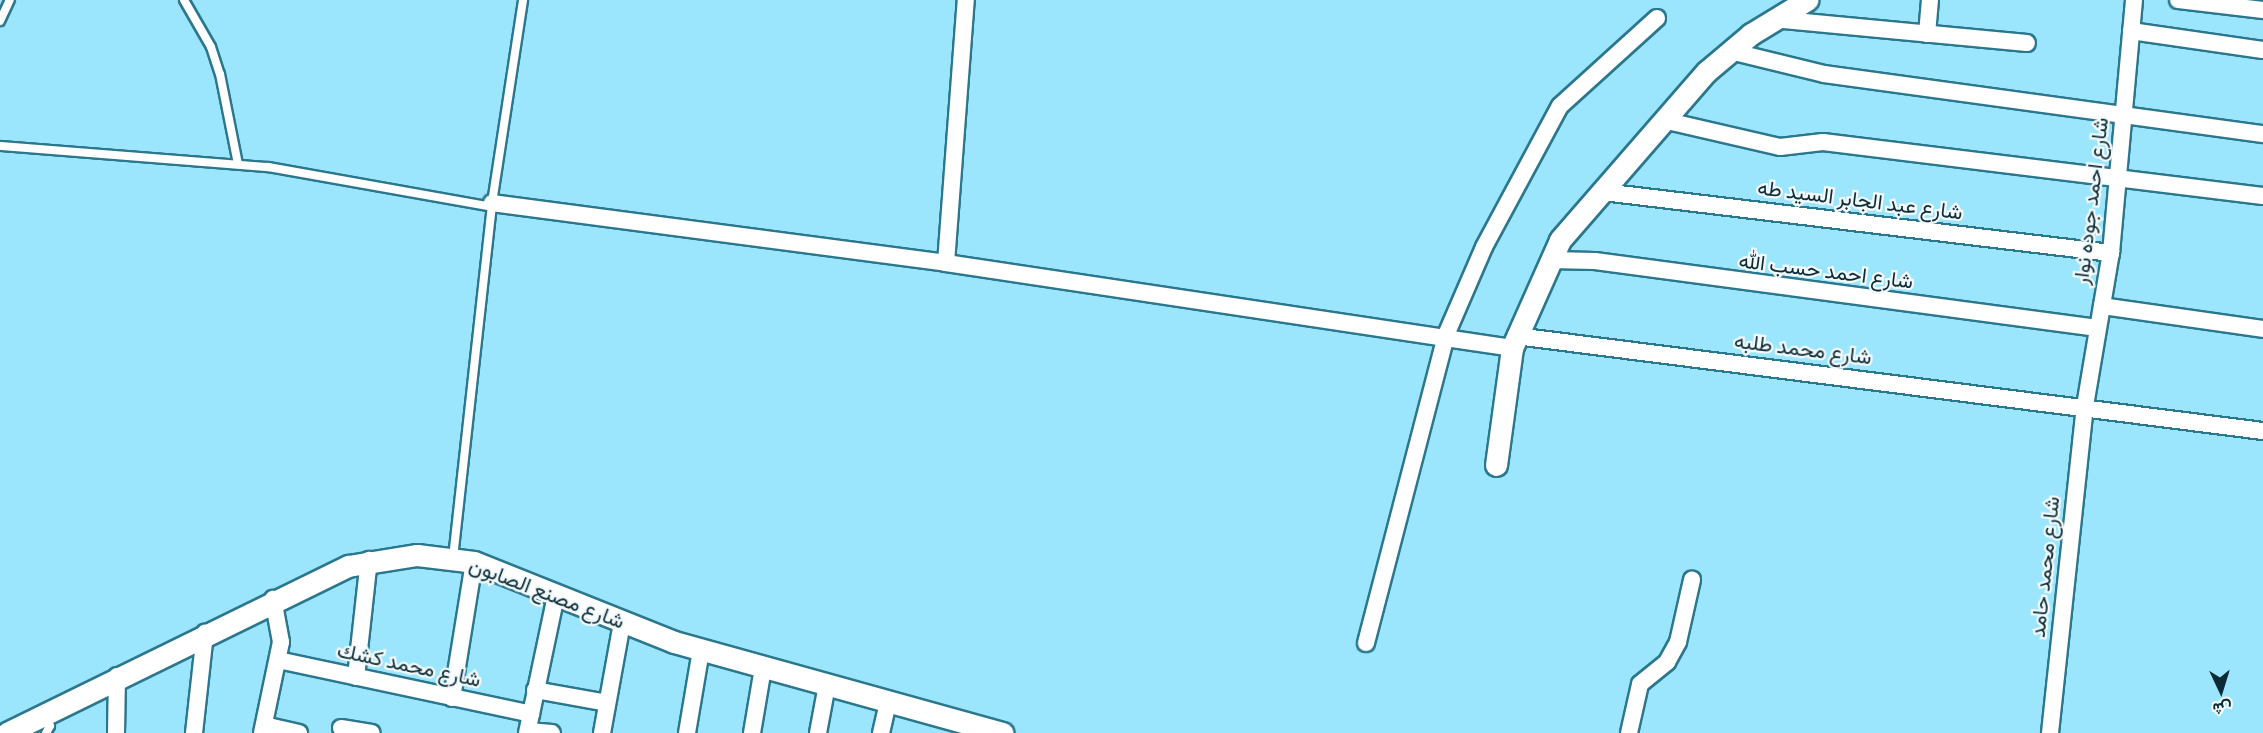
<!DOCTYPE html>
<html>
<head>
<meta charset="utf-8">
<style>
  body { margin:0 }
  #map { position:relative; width:2263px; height:733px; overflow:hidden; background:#9be5fd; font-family:"PT Sans Narrow",Vazirmatn,sans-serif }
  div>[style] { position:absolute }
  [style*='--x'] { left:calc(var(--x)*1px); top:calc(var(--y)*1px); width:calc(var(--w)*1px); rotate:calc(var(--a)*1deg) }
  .roads { filter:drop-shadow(2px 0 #2b778d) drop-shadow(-2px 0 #2b778d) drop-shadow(0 2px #2b778d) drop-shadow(0 -2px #2b778d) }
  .service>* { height:8px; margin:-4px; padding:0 4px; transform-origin:4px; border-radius:4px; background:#fff }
  .minor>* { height:16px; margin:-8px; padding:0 8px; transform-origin:8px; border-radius:8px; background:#fff }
  .tertiary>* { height:21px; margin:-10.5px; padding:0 10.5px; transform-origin:10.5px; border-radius:10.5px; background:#fff }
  span { translate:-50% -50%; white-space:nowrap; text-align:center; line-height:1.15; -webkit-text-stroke:4.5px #f3fafd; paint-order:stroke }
  .street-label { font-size:21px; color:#0c2b35 }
  .north { position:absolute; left:2191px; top:661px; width:60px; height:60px; -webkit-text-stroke:4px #f3fafd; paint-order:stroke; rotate:176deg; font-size:16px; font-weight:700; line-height:24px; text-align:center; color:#0c2b35 }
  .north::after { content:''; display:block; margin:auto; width:21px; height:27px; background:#0c2b35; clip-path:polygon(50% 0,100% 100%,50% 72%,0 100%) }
</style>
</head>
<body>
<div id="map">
  <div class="roads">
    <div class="service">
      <i style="--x:184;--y:0;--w:54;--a:60.1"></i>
      <i style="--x:211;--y:47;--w:28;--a:72"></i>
      <i style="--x:220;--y:74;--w:92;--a:78.7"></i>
      <i style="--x:0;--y:21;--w:23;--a:-65"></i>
      <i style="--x:0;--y:146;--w:269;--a:4.5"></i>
      <i style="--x:268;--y:167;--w:228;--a:10.1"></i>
      <i style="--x:453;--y:558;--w:357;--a:-83.7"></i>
      <i style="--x:492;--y:203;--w:205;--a:-81.3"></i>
      <i style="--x:45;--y:715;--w:12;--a:66"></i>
      <i style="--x:50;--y:726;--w:8;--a:120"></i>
    </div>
    <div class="minor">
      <i style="--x:2178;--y:0;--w:86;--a:6.7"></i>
      <i style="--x:1773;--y:19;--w:255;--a:5.4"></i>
      <i style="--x:2131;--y:31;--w:133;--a:8.2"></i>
      <i style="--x:1927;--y:34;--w:34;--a:-85"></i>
      <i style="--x:1730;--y:51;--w:97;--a:13.7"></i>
      <i style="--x:1824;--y:74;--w:443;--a:7.8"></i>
      <i style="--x:1663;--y:120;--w:120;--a:13"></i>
      <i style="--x:1780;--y:147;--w:43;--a:-6.6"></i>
      <i style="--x:1823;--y:142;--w:443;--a:7"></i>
      <i style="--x:1603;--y:192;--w:512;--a:6.85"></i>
      <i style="--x:492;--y:203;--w:458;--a:7.5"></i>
      <i style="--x:946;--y:263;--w:572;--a:8.54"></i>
      <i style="--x:1550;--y:260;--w:45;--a:1.3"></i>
      <i style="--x:1595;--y:261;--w:507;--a:7.59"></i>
      <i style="--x:946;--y:263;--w:264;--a:-85.7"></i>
      <i style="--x:2102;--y:306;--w:163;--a:8.1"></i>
      <i style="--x:1516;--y:336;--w:753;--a:7.25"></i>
      <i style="--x:1366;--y:643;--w:318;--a:-75.4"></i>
      <i style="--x:1446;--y:335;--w:96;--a:-66.6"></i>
      <i style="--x:1484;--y:247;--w:160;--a:-61.7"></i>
      <i style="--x:1560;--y:106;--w:131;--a:-42.2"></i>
      <i style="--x:278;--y:660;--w:259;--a:12"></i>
      <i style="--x:356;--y:677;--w:118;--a:-83.7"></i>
      <i style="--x:535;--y:690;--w:73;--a:10.2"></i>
      <i style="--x:452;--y:698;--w:138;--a:-80.8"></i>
      <i style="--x:264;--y:725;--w:36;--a:13"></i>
      <i style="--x:341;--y:728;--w:31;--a:9"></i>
      <i style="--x:528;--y:731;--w:24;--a:5"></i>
      <i style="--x:116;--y:733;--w:57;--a:-89"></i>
      <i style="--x:194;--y:733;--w:101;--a:-83.7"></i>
      <i style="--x:262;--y:733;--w:93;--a:-78.2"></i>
      <i style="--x:281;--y:642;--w:44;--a:-100.5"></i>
      <i style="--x:527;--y:733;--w:141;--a:-78.1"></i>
      <i style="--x:602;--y:733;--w:112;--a:-79.7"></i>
      <i style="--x:687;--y:733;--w:84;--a:-80.4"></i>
      <i style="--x:752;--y:733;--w:66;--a:-80.4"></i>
      <i style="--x:818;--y:733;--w:49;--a:-79.4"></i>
      <i style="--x:881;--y:733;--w:32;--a:-77"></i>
      <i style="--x:1629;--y:733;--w:50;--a:-77.3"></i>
      <i style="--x:1640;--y:684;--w:35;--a:-39"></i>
      <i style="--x:1667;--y:662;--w:23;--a:-61"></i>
      <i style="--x:1678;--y:642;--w:64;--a:-77.3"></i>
      <i style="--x:2050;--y:733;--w:329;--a:-83.9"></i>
      <i style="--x:2085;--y:406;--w:155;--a:-80.4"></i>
      <i style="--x:2111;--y:253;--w:254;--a:-84.8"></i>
    </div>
    <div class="tertiary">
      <i style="--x:1496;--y:465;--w:118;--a:-82.2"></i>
      <i style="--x:1512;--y:348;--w:118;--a:-66"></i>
      <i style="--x:1560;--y:240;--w:223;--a:-49"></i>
      <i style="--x:1706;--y:72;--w:59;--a:-40.2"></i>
      <i style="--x:1751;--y:34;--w:66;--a:-31.3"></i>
      <i style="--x:7;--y:733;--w:380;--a:-26.1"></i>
      <i style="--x:348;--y:566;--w:70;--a:-9.1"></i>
      <i style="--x:417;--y:555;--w:57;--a:7"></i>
      <i style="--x:474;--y:562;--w:215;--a:21.8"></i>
      <i style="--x:674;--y:642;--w:341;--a:15.5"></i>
    </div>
  </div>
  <div class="street-label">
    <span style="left:1860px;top:200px;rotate:7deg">شارع عبد الجابر السيد طه</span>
    <span style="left:2091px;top:201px;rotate:-83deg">شارع احمد جوده نوار</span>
    <span style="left:1826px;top:271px;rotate:7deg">شارع احمد حسب الله</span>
    <span style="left:1803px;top:349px;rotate:7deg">شارع محمد طلبه</span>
    <span style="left:2045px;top:567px;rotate:-84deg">شارع محمد حامد</span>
    <span style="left:547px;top:593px;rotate:21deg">شارع مصنع الصابون</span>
    <span style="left:409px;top:665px;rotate:12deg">شارع محمد كشك</span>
  </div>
  <div class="north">ش</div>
</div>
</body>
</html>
